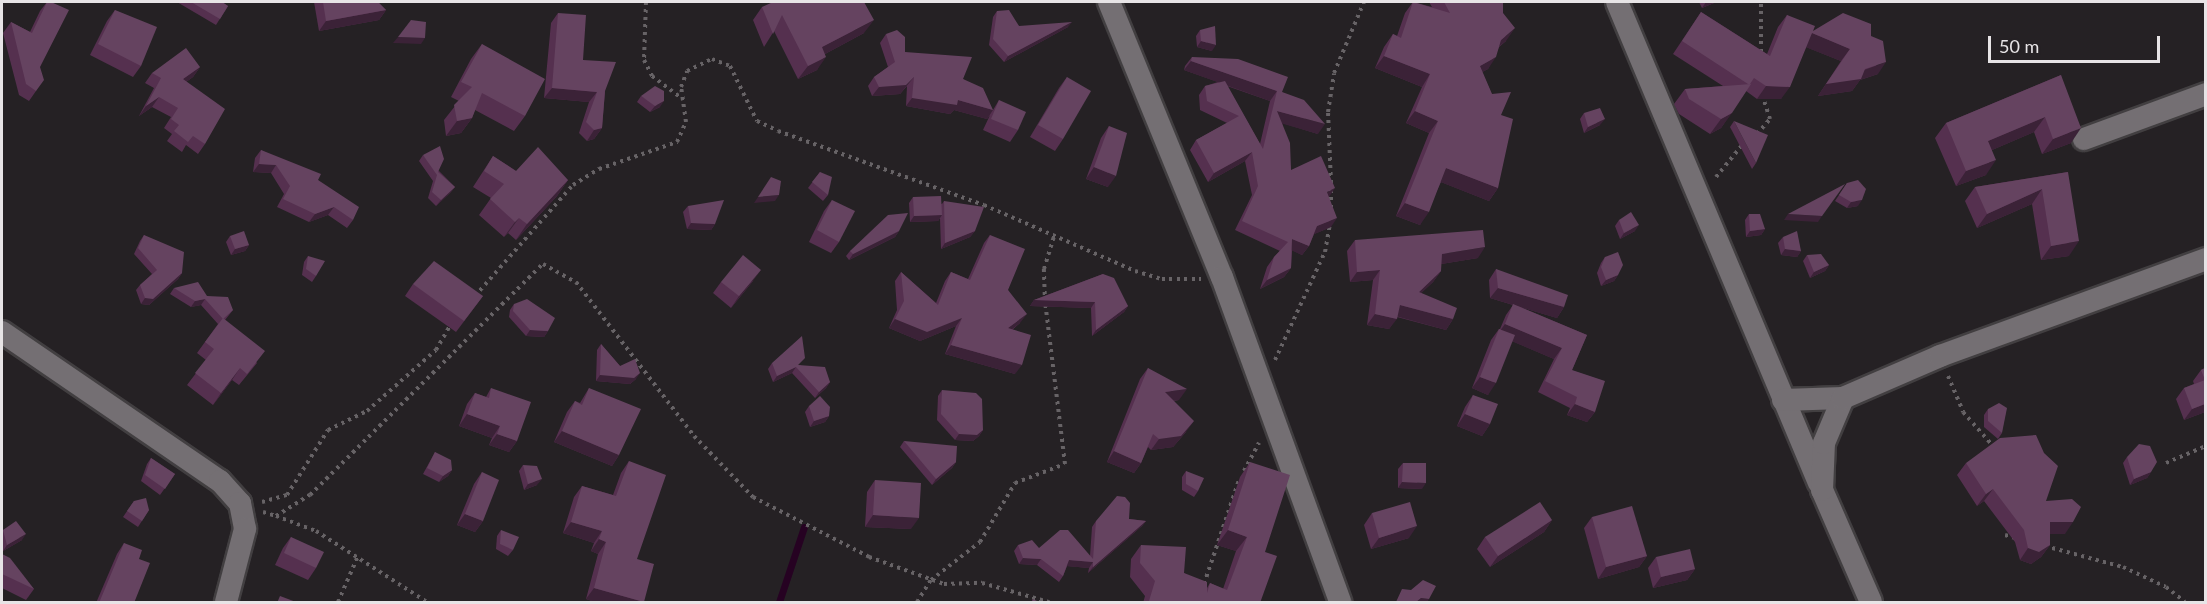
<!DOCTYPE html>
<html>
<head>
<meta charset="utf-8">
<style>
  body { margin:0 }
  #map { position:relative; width:2207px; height:604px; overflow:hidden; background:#252124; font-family:Lato,sans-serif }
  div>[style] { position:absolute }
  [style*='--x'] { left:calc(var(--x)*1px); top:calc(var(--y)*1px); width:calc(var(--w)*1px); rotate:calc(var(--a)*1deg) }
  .stream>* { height:7px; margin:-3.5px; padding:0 3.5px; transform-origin:3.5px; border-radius:3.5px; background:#260222 }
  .path>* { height:4px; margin-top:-2px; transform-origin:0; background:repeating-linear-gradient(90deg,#676366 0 3px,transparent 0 7.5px) }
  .roads { filter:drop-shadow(2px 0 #423f41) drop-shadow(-2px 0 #423f41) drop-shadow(0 2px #423f41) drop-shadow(0 -2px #423f41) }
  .street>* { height:22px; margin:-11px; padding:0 11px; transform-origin:11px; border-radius:11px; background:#746f73 }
  .wall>* { inset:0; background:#55304f }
  .shaded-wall>* { inset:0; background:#3b2237 }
  .building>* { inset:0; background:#654360 }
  span { translate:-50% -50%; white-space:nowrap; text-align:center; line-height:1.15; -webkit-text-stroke:5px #252124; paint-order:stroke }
  .frame { position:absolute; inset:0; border:3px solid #e7e4e6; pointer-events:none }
  .scale { position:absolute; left:1988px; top:36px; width:172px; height:27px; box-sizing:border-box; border:3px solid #e7e4e6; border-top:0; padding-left:8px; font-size:18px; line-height:21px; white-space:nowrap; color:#e7e4e6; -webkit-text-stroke:4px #252124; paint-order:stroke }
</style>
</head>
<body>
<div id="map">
  <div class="stream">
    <i style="--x:779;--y:602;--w:79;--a:-71.6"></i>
  </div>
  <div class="path">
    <i style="--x:646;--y:2;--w:58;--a:92"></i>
    <i style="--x:644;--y:60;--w:18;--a:63"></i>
    <i style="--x:652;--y:76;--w:39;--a:37"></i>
    <i style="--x:1761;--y:52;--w:50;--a:-90"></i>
    <i style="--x:1757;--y:134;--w:20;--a:-49"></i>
    <i style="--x:1770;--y:119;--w:26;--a:-108"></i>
    <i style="--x:1716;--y:177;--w:43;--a:-50.7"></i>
    <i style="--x:1331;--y:183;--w:71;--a:-92.4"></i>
    <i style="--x:1328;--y:112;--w:39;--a:-81"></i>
    <i style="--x:1334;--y:73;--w:77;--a:-67.1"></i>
    <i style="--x:1331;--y:190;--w:17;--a:90"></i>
    <i style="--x:475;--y:296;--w:148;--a:-48.6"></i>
    <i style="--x:573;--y:185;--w:31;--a:-32"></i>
    <i style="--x:599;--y:169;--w:83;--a:-19.1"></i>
    <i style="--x:677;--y:142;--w:22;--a:-66"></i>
    <i style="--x:686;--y:122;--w:35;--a:-98"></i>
    <i style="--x:681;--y:87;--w:17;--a:-69"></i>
    <i style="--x:687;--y:71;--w:28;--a:-26"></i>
    <i style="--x:712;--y:59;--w:19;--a:21"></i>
    <i style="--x:730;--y:66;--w:61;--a:63.9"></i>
    <i style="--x:757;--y:121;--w:23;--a:25"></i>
    <i style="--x:778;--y:131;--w:219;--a:19.8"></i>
    <i style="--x:984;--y:205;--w:165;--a:23.6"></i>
    <i style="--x:1135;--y:271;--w:28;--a:17"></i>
    <i style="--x:1162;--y:279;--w:39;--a:0"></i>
    <i style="--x:1275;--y:360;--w:119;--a:-65.2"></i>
    <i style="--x:1325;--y:252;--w:29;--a:-80"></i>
    <i style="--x:1948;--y:376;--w:39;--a:67"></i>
    <i style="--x:1963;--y:412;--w:47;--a:48.5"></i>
    <i style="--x:2166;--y:463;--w:43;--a:-23"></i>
    <i style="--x:1244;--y:471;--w:32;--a:-62"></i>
    <i style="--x:262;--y:502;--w:26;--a:-16"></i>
    <i style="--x:287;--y:495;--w:77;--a:-57.8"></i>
    <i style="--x:328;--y:430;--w:43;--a:-26"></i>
    <i style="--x:367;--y:411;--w:92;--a:-41.5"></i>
    <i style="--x:436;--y:350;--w:30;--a:-60"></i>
    <i style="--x:263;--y:512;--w:14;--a:17"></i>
    <i style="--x:276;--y:516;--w:40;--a:-32"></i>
    <i style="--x:310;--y:495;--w:328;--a:-44.8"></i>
    <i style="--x:543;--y:264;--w:38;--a:29"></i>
    <i style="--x:576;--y:282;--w:194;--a:52.5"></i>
    <i style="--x:694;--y:436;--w:85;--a:46"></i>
    <i style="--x:753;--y:497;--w:131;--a:27.3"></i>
    <i style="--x:869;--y:557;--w:80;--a:19.8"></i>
    <i style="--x:944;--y:584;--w:38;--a:-2"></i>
    <i style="--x:982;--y:583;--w:70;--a:15.8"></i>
    <i style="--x:276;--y:516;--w:43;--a:20.6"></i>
    <i style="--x:316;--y:531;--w:132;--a:32.6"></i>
    <i style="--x:2005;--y:535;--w:10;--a:17"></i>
    <i style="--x:2045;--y:546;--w:81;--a:15.1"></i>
    <i style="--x:2123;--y:567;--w:47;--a:24.9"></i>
    <i style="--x:2166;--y:587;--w:24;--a:38"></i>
    <i style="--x:1204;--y:584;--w:110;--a:-71.4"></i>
    <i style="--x:338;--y:602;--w:50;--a:-66.5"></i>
    <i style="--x:917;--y:602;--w:26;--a:-58"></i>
    <i style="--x:931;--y:580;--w:62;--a:-37.8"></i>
    <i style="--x:980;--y:542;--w:69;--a:-59.3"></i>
    <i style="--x:1015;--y:483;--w:53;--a:-20.8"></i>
    <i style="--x:1065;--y:464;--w:163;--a:-97"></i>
    <i style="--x:1045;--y:302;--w:33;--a:-92"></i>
    <i style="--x:1044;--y:269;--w:37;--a:-73"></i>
  </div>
  <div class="roads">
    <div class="street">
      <i style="--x:1109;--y:2;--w:297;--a:67.7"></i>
      <i style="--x:1222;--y:277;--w:346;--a:70"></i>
      <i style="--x:1617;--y:2;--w:522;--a:67.22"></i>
      <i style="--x:2084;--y:139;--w:130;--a:-20.2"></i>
      <i style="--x:2;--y:332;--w:264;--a:34.4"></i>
      <i style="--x:220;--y:481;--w:30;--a:48"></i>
      <i style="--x:240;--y:503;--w:26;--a:79"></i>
      <i style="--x:245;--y:529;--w:75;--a:104.6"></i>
      <i style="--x:1783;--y:400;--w:60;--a:-1.9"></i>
      <i style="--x:1871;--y:602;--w:122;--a:-113.6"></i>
      <i style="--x:1822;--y:490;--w:47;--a:-87.6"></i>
      <i style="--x:1824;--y:443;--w:49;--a:-67.1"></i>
      <i style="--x:1843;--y:398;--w:106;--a:-23.4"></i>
      <i style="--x:1940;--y:356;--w:283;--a:-20"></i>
    </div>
  </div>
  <div class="wall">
    <i style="clip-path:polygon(47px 2px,40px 67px,36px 91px,29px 101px,19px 95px,3px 33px,11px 22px,30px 32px,40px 11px)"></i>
    <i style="clip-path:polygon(177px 2px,222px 2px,228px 6px,216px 25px)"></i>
    <i style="clip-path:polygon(314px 2px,378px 2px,386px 10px,379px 20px,319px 31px)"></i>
    <i style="clip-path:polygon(1413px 2px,1432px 7px,1429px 2px,1503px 2px,1503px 13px,1506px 41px,1499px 47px,1488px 69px,1482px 72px,1501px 115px,1498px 188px,1489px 201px,1441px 182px,1420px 225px,1396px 216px,1429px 133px,1406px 123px,1422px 87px,1375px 68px,1384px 47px,1393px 34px,1397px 36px,1405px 13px)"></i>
    <i style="clip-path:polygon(1699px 2px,1715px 2px,1714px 3px,1702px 8px)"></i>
    <i style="clip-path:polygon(762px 7px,864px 33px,825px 54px,817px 70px,798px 79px,774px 31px,764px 47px,753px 20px)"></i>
    <i style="clip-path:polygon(115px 10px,141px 66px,133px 77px,90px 55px,107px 21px)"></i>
    <i style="clip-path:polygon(997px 11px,1019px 26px,1068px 27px,1004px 62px,989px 45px,993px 17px)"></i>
    <i style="clip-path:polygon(1701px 12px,1767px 54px,1778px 27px,1787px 15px,1813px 31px,1871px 36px,1878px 74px,1860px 80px,1852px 91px,1818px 96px,1841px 61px,1806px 47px,1781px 99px,1757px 99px,1746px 91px,1721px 128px,1710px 134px,1679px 114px,1674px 104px,1685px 89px,1723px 86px,1673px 54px)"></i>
    <i style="clip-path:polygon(558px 13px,583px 60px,605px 91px,602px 128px,594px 139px,587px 141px,579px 133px,589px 102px,544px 98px,551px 23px)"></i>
    <i style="clip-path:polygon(1200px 30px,1212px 51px,1197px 47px,1196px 36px)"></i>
    <i style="clip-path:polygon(886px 34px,905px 52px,963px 79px,993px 110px,999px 100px,1018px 130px,1010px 142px,983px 130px,990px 115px,987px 119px,954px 110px,950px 114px,906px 106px,907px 86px,900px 94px,872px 96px,868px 86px,874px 77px,888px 67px,880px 43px)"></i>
    <i style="clip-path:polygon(482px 44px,525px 116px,514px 131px,475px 110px,472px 118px,461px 133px,446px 136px,444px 120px,459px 101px,451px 97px,471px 59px)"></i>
    <i style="clip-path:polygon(evenodd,1192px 57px,1282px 92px,1318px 134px,1282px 123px,1291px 170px,1329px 197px,1331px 227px,1314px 234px,1309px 246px,1302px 255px,1292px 250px,1291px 268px,1284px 277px,1260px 289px,1267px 267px,1274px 257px,1280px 251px,1235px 230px,1252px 195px,1245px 161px,1208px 182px,1190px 150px,1196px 140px,1227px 123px,1200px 110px,1199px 95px,1205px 86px,1218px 82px,1184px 70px,1185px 66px,1192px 57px,1227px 86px,1270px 101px,1260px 144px,1227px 86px)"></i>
    <i style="clip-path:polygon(200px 67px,193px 77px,186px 82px,205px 144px,198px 154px,186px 145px,182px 152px,167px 141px,172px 134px,164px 128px,171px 117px,152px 107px,139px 116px,154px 88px,145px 83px,152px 73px)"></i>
    <i style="clip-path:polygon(2061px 75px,2071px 143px,2042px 154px,2034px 132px,1992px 150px,1986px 175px,1956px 186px,1935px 138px,1946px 123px)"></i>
    <i style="clip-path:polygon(1067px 77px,1063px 139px,1055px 151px,1030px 137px,1059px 88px)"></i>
    <i style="clip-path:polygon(641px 96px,660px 107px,650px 112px,637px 102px)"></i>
    <i style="clip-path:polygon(1584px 113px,1600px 125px,1584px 133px,1580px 119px)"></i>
    <i style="clip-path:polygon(1734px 121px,1756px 163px,1752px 169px,1730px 127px)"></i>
    <i style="clip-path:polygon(1109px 126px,1108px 187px,1086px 179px,1101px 138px)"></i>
    <i style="clip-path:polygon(261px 150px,318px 180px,353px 220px,347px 228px,328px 215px,309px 222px,277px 207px,284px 194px,271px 173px,253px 172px,255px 158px)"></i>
    <i style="clip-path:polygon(423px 155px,455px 187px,450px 193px,436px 206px,428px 198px,433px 181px,419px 161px)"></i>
    <i style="clip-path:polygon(493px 156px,516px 171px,568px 180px,557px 196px,516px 240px,508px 233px,504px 237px,479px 215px,491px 198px,473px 187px)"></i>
    <i style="clip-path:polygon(820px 172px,828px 195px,823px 201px,808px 188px)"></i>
    <i style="clip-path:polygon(2068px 172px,2069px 256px,2041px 260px,2032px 204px,1977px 228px,1965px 201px,1975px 187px)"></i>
    <i style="clip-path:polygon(1847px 183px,1858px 206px,1847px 208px,1835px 201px)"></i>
    <i style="clip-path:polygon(913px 197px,942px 204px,944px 201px,975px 231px,970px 237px,941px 249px,940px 218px,938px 221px,910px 222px,909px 203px)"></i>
    <i style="clip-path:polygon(832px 200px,839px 242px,831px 253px,809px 242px,824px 211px)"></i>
    <i style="clip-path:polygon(688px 206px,715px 224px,711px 230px,687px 229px,683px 212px)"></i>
    <i style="clip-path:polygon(1749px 214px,1765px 229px,1761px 235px,1746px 237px,1745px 220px)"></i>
    <i style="clip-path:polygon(1619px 220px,1635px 231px,1620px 239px,1615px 226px)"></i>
    <i style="clip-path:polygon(899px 231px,895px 237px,849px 260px,846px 256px,850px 251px)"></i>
    <i style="clip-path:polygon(144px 235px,182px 273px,178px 279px,149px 305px,141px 304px,136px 290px,140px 285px,152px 274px,134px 254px,140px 241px)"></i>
    <i style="clip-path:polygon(990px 235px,1008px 290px,1020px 323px,1012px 330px,1015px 374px,945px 354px,956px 326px,920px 341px,889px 328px,897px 310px,895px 281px,901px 272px,936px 303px,945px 281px,951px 272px,968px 279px,984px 243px)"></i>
    <i style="clip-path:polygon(230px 236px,249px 245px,245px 251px,231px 255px,226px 242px)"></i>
    <i style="clip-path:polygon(1783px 237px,1801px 251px,1797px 257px,1781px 255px,1778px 243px)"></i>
    <i style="clip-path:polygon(1355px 240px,1478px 258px,1441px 264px,1441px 271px,1433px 282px,1421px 293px,1453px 319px,1446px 330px,1397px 317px,1389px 329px,1367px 325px,1373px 280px,1350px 282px,1347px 251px)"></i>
    <i style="clip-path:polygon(1807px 255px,1829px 265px,1825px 271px,1810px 278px,1803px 261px)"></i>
    <i style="clip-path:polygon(308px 256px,316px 276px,312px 282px,302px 275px,304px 262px)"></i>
    <i style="clip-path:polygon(1605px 257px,1618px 275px,1614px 281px,1601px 286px,1597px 273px,1601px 263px)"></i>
    <i style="clip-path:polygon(1496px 269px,1564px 307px,1557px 318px,1520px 307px,1587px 335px,1572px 370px,1595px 412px,1587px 422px,1567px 415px,1570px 408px,1538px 392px,1554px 359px,1512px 341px,1488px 395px,1472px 388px,1491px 340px,1499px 329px,1500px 329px,1506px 315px,1513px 305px,1490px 298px,1489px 280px)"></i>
    <i style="clip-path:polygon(1103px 274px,1128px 306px,1124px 312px,1092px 336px,1091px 308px,1030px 306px,1034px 300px)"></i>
    <i style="clip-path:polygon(753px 281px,731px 308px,713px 293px,721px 282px)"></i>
    <i style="clip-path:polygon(413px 284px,483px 296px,456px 332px,405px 296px)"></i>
    <i style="clip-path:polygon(174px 288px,207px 296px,233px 310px,225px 320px,257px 363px,239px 385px,232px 380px,213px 405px,187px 385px,206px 360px,197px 353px,218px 324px,201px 305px,191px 307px,170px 294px)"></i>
    <i style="clip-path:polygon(514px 304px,548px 331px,544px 337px,526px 336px,509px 317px,510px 310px)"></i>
    <i style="clip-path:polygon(601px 344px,620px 366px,636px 379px,630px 384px,596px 381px,597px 350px)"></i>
    <i style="clip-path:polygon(772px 363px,800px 365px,830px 382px,826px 388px,815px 398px,792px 373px,773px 382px,768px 369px)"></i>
    <i style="clip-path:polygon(1148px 368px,1179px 400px,1174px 401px,1186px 432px,1173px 447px,1151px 450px,1148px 447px,1141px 463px,1134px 473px,1107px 462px,1140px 379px)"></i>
    <i style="clip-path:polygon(2205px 368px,2205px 412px,2184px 420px,2176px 399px,2184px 388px,2194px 384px,2193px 381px,2201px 370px)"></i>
    <i style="clip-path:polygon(491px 388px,517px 441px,509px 452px,489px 445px,492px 438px,459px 426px,467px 404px,475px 393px,486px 397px)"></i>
    <i style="clip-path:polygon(589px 388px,619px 455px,612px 466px,554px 442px,567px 412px,575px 401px,580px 403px)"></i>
    <i style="clip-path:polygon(942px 390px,983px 430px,979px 436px,973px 441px,955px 440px,937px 420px,938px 396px)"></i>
    <i style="clip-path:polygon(1473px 395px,1490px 424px,1482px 436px,1457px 426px,1465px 407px)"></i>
    <i style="clip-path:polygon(809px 406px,829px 416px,825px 422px,810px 427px,805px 412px)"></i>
    <i style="clip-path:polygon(1988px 409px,2002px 433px,1998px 439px,1984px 427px,1984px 415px)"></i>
    <i style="clip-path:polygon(904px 441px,956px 462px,952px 468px,932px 485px,900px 447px)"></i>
    <i style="clip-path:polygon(435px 452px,452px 470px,448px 476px,439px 482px,423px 474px)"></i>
    <i style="clip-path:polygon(2127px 457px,2151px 472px,2147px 478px,2130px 485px,2123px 463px)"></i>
    <i style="clip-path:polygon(151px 458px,175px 474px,160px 495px,141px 481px,147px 464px)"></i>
    <i style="clip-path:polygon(629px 461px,637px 559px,644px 602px,643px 603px,598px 603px,586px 599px,598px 554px,591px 551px,594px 543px,563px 533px,574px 497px,582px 486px,613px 495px,621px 473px)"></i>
    <i style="clip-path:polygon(1250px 462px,1265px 552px,1260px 603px,1143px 603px,1145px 596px,1130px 577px,1131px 559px,1141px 545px,1207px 588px,1210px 583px,1223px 589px,1236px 551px,1217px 545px,1240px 477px)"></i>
    <i style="clip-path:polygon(1403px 463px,1422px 489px,1398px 488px,1398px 469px)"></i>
    <i style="clip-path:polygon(1966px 463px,2046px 501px,2065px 534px,2050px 534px,2050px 545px,2041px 557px,2031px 564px,2020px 560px,2015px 542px,1984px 501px,1977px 506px,1957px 475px)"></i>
    <i style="clip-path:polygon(523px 465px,537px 485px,524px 490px,519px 471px)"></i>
    <i style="clip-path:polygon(1186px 471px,1198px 491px,1194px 497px,1182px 490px,1182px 477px)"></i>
    <i style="clip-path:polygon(482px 472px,483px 521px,475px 532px,457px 525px,474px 484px)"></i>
    <i style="clip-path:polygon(875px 480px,911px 529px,865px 527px,867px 492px)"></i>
    <i style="clip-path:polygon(134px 501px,149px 510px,138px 527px,123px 517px)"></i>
    <i style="clip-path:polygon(1372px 513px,1409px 538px,1371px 549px,1364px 525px)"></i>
    <i style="clip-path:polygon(1592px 517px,1647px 556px,1639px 567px,1598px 579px,1584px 528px)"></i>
    <i style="clip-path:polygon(1129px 519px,1146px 521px,1142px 526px,1088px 573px,1089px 568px,1067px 566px,1063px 576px,1059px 582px,1037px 565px,1019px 564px,1014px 551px,1018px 545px,1090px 556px,1092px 527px,1096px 521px)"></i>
    <i style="clip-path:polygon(1552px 520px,1544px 532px,1490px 567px,1477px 549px,1485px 537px)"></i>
    <i style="clip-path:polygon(3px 530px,22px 540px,3px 551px,2px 547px,2px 532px)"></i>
    <i style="clip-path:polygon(501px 530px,513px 550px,508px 556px,496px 549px,497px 536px)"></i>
    <i style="clip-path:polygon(291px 537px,316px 568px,308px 580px,275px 565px,283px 548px)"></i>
    <i style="clip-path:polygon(124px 543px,139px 559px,134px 603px,96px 603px,117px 554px)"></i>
    <i style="clip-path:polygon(2px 554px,34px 589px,26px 600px,2px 588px)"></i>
    <i style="clip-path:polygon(1656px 557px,1695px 569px,1687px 580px,1653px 588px,1648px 568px)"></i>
  </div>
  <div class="shaded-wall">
    <i style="clip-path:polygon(1706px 2px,1715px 2px,1714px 3px,1702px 8px)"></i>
    <i style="clip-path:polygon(386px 10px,379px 20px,319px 31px,326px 21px)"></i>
    <i style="clip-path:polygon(874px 20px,864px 33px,812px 61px,822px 47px)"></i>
    <i style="clip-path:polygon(1072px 22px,1068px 27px,1004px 62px,1008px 56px)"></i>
    <i style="clip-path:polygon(1515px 28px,1506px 41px,1492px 52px,1501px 40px)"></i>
    <i style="clip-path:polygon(1812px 33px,1850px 49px,1841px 61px,1803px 46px)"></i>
    <i style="clip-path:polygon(398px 37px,425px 38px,421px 44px,393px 43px)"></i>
    <i style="clip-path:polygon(1201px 41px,1216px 45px,1212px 51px,1197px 47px)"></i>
    <i style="clip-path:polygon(1384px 56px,1430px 74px,1422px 87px,1375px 68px)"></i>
    <i style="clip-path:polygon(826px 57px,817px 70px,798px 79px,808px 66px)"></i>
    <i style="clip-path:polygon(1496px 57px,1488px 69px,1471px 78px,1480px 66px)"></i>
    <i style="clip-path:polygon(1191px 61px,1277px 91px,1270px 101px,1184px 70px)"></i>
    <i style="clip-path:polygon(1886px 62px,1878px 74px,1860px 80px,1852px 91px,1818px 96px,1826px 84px)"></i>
    <i style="clip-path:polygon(200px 67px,193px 77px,176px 89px,183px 79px)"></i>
    <i style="clip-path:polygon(914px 77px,900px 94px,872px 96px,879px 87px)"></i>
    <i style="clip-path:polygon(1766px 86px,1790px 87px,1781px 99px,1757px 99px)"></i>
    <i style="clip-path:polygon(552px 88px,597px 92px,589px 102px,544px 98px)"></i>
    <i style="clip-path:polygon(159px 97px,152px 107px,139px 116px,146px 106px)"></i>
    <i style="clip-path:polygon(912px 98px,958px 100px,993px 110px,987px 119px,954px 110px,950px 114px,906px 106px)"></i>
    <i style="clip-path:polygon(664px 101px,660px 107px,650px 112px,655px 106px)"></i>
    <i style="clip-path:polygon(1277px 111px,1325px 124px,1318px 134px,1270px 120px)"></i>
    <i style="clip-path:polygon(1415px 111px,1438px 121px,1429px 133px,1406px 123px)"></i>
    <i style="clip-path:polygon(1732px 113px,1721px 128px,1710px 134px,1721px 119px)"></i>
    <i style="clip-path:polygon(2045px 117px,2034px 132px,1978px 156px,1988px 141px)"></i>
    <i style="clip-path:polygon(472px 118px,461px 133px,446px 136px,457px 121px)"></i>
    <i style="clip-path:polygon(1605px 119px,1600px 125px,1584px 133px,1588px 127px)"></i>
    <i style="clip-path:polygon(602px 128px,594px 139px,587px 141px,594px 130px)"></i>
    <i style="clip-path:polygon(2081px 128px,2071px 143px,2042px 154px,2053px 139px)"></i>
    <i style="clip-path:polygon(1252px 152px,1245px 161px,1208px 182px,1214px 173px)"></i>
    <i style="clip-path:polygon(1996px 160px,1986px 175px,1956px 186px,1966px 171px)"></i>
    <i style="clip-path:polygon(259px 164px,276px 165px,271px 173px,253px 172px)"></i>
    <i style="clip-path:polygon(1094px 167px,1116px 176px,1108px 187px,1086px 179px)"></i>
    <i style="clip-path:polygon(1446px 168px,1498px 188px,1489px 201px,1438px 181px)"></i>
    <i style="clip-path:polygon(568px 180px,557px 196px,516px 240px,527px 224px)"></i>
    <i style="clip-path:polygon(455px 187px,450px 193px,436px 206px,441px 200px)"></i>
    <i style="clip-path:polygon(1335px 188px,1329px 197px,1327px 192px)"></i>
    <i style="clip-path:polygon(2042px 189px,2032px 204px,1977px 228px,1987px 214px)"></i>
    <i style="clip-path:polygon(779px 195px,775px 201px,754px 203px,758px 197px)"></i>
    <i style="clip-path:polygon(1862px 200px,1858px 206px,1847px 208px,1851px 202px)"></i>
    <i style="clip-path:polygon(1405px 203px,1429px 212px,1420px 225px,1396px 216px)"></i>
    <i style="clip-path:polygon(334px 207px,328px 215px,309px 222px,315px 214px)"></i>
    <i style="clip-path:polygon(1788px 214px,1822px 216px,1818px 222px,1784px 220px)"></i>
    <i style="clip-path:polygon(942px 215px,938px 221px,910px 222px,914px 216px)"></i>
    <i style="clip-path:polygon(519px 218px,508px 233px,504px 237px,515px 222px)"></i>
    <i style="clip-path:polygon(1337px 218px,1331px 227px,1310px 236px,1317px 226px)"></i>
    <i style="clip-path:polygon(691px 223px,715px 224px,711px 230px,687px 229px)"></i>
    <i style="clip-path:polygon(1639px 225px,1635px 231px,1620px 239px,1624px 233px)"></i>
    <i style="clip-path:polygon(1765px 229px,1761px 235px,1746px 237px,1750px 231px)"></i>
    <i style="clip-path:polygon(899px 231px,895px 237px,849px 260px,853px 254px)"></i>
    <i style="clip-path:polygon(975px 231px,970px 237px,941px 249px,945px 243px)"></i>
    <i style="clip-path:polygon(1292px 239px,1309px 246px,1302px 255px,1286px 248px)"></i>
    <i style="clip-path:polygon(2079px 241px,2069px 256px,2041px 260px,2051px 246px)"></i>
    <i style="clip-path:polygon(249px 245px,245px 251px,231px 255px,235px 249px)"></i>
    <i style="clip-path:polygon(1485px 247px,1478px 258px,1435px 265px,1442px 254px)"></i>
    <i style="clip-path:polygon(1785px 249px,1801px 251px,1797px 257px,1781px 255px)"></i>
    <i style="clip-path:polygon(1829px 265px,1825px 271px,1810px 278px,1814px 272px)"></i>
    <i style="clip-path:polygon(1291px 268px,1284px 277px,1260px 289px,1267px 280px)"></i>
    <i style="clip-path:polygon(761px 270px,753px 281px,731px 308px,739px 296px)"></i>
    <i style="clip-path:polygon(1380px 270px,1373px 280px,1350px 282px,1357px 272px)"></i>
    <i style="clip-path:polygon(1441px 271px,1433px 282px,1411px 303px,1419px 292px)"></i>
    <i style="clip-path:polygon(182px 273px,178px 279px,149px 305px,141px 304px,145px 298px)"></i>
    <i style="clip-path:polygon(1618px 275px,1614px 281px,1601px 286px,1606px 280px)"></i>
    <i style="clip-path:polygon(1498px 288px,1564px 307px,1557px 318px,1490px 298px)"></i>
    <i style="clip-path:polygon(205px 299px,201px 305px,191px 307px,195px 301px)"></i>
    <i style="clip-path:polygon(1034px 300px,1095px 302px,1091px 308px,1030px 306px)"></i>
    <i style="clip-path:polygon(1400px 305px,1453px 319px,1446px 330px,1392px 315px)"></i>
    <i style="clip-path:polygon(1128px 306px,1124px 312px,1092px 336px,1096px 330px)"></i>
    <i style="clip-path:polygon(1027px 314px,1020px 323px,1002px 337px,1008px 328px)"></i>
    <i style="clip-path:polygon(1375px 314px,1397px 319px,1389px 329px,1367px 325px)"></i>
    <i style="clip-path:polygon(962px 318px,956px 326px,920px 341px,889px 328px,895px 319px)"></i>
    <i style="clip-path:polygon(1505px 324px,1562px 348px,1554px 359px,1497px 335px)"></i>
    <i style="clip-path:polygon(530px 330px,548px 331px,544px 337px,526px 336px)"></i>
    <i style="clip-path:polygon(951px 345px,1022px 365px,1015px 374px,945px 354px)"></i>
    <i style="clip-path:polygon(796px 367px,792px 373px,773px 382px,777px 376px)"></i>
    <i style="clip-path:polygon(240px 368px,232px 380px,213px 405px,221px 393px)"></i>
    <i style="clip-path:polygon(640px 373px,636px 379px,630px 384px,596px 381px,600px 375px)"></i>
    <i style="clip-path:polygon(1480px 377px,1496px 383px,1488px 395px,1472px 388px)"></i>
    <i style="clip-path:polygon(830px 382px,826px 388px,815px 398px,819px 392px)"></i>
    <i style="clip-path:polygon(1187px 389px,1179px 400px,1158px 403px,1165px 392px)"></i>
    <i style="clip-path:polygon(1575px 404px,1595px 412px,1587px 422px,1567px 415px)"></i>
    <i style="clip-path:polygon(2205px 404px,2205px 412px,2184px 420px,2192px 409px)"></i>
    <i style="clip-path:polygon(467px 414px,500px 426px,492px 438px,459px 426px)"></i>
    <i style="clip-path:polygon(1465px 414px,1490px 424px,1482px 436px,1457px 426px)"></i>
    <i style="clip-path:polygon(829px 416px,825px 422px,810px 427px,814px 421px)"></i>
    <i style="clip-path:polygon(1194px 421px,1186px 432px,1173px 447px,1151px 450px,1159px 439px)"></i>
    <i style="clip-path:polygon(983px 430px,979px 436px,973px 441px,955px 440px,959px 434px)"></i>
    <i style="clip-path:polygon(562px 431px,619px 455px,612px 466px,554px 442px)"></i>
    <i style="clip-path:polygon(497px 434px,517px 441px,509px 452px,489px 445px)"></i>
    <i style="clip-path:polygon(1114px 451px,1141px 463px,1134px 473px,1107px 462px)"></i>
    <i style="clip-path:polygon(956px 462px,952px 468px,932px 485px,936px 479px)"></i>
    <i style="clip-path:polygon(452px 470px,448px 476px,439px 482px,443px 476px)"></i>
    <i style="clip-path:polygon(2151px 472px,2147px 478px,2130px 485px,2134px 479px)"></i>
    <i style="clip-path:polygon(542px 479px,537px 485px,524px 490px,528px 484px)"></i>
    <i style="clip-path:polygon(1402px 482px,1426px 483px,1422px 489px,1398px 488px)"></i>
    <i style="clip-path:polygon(1993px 489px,1984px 501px,1977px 506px,1986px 494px)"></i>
    <i style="clip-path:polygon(465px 514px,483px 521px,475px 532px,457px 525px)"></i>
    <i style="clip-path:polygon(873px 515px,919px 518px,911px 529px,865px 527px)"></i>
    <i style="clip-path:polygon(1552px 520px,1544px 532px,1490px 567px,1498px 556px)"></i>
    <i style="clip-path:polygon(1146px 521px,1142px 526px,1088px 573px,1093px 567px)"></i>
    <i style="clip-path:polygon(571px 522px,602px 531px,594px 543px,563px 533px)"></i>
    <i style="clip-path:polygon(2050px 522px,2073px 522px,2065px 534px,2041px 534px)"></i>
    <i style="clip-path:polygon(1417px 526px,1409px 538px,1371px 549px,1379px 538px)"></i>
    <i style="clip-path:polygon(1228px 530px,1247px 537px,1236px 551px,1217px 545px)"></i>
    <i style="clip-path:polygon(26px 534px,22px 540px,3px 551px,7px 545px)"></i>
    <i style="clip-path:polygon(599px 539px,606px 542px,598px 554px,591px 551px)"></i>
    <i style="clip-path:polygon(2050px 545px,2041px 557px,2031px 564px,2020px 560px,2028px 548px)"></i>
    <i style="clip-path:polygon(1647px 556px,1639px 567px,1598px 579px,1606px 567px)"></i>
    <i style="clip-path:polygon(1023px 558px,1041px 559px,1037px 565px,1019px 564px)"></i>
    <i style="clip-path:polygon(1069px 560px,1093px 562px,1089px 568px,1065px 566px)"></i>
    <i style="clip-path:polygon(1695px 569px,1687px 580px,1653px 588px,1661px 577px)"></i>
    <i style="clip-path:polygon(594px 588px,644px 602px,643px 603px,598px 603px,586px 599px)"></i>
    <i style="clip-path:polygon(1421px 598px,1429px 599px,1427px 603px,1415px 603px)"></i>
  </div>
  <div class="building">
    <i style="clip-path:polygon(47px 2px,51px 2px,69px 10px,40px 67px,44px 80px,36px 91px,26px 84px,11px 22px,32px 33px)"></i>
    <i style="clip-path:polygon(191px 2px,222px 2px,228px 6px,220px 19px)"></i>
    <i style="clip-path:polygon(323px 2px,378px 2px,386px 10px,326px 21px)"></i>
    <i style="clip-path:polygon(773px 2px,864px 2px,874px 20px,822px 47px,826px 57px,808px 66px,782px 15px,773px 34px,762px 7px)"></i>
    <i style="clip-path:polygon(1413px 2px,1450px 13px,1444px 2px,1503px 2px,1503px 13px,1515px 28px,1501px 40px,1496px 57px,1480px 66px,1492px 94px,1511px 92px,1501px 115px,1513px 119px,1498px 188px,1446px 168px,1429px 212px,1405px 203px,1438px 121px,1415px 111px,1430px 74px,1384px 56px,1393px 34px,1401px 38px)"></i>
    <i style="clip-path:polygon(115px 10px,157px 27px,141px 66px,98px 44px)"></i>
    <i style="clip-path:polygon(1009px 10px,1019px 26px,1072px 22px,1008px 56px,993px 39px,997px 11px)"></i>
    <i style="clip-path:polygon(1701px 12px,1770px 56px,1787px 15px,1815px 26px,1813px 31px,1843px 13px,1871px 24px,1871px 36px,1883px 41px,1886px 62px,1865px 69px,1861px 79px,1826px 84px,1850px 49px,1812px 33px,1790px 87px,1766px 86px,1754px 78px,1750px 84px,1748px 84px,1682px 41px)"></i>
    <i style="clip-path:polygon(558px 13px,586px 15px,583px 60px,616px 62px,605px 91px,602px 128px,594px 130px,586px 122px,597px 92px,552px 88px)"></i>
    <i style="clip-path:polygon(411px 20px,426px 22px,425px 38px,398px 37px)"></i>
    <i style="clip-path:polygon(1215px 26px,1216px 45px,1201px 41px,1200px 30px)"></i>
    <i style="clip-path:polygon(897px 30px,905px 37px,905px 52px,972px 57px,963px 79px,983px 88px,993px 110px,958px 100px,957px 105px,912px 98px,914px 77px,906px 85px,879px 87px,874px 77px,895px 62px,886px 34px)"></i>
    <i style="clip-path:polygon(482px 44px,545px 79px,525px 116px,482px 93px,472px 118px,457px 121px,454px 105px,472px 87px,461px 82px)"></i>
    <i style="clip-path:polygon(186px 48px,200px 67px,183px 79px,225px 109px,205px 144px,193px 136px,188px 142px,174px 131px,179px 125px,171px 119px,178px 108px,159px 97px,146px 106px,161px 78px,152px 73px)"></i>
    <i style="clip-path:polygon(1192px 57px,1238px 59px,1288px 77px,1282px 92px,1304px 100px,1325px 124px,1277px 111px,1290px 143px,1291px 170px,1321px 156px,1335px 188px,1327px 192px,1337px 218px,1317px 226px,1309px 246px,1292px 239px,1291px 268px,1267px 280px,1274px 257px,1288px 242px,1242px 221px,1258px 186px,1252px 152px,1214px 173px,1196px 140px,1239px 116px,1207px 101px,1205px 86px,1225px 81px,1263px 149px,1277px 91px,1191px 61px)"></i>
    <i style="clip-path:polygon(2061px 75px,2081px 128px,2053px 139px,2045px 117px,1988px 141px,1996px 160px,1966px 171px,1946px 123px)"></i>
    <i style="clip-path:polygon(1067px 77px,1091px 91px,1063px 139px,1038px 125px)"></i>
    <i style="clip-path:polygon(1751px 84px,1732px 113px,1721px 119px,1689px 99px,1685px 89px)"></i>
    <i style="clip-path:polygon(655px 86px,664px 91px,664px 101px,655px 106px,641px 96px)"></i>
    <i style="clip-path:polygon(999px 100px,1026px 112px,1018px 130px,991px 119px)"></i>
    <i style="clip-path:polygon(1600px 108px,1605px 119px,1588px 127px,1584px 113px)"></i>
    <i style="clip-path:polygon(1734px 121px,1768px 135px,1756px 163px)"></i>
    <i style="clip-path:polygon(1109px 126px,1127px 133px,1116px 176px,1094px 167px)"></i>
    <i style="clip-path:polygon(440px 146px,444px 159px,438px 172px,455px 187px,441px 200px,432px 192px,437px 175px,423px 155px)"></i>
    <i style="clip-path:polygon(538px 147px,568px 180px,527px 224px,519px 218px,515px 222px,490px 199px,504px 184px,484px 171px,493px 156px,516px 171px)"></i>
    <i style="clip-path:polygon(261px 150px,321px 174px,318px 180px,359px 207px,353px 220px,334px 207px,315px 214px,283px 199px,290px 186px,276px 165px,259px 164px)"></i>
    <i style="clip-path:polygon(820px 172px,832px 177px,828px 195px,812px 182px)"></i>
    <i style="clip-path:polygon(2068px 172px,2079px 241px,2051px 246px,2042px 189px,1987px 214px,1975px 187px)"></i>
    <i style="clip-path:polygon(771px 177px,781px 181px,779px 195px,758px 197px)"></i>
    <i style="clip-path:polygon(1858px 180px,1866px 189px,1862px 200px,1851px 202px,1839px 195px,1847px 183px)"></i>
    <i style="clip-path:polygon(1845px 184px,1822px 216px,1788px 214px)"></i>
    <i style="clip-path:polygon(941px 196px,942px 215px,914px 216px,913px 197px)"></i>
    <i style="clip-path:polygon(724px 200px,715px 224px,691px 223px,688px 206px)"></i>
    <i style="clip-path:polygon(832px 200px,855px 211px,839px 242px,817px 230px)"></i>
    <i style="clip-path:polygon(944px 201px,984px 207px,975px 231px,945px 243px)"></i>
    <i style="clip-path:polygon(1631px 212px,1639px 225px,1624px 233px,1619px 220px)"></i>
    <i style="clip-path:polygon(908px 213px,899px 231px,853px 254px,850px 251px,888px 215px)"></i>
    <i style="clip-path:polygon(1749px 214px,1760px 214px,1765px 229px,1750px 231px)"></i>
    <i style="clip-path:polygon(1483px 230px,1485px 247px,1442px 254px,1441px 271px,1419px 292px,1457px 308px,1453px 319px,1400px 305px,1397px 319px,1375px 314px,1380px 270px,1357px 272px,1355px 240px)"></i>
    <i style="clip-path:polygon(244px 231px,249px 245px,235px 249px,230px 236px)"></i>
    <i style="clip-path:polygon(1797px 231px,1801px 251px,1785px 249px,1783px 237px)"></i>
    <i style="clip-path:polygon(144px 235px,184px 252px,182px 273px,153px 299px,145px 298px,140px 285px,157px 270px,138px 248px)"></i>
    <i style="clip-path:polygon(990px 235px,1025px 249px,1008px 290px,1027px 314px,1008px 328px,1031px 335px,1022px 365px,951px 345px,962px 318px,927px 332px,895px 319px,904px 301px,901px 272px,938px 305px,951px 272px,970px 280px)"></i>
    <i style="clip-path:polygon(1618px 252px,1623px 265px,1618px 275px,1606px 280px,1601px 267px,1605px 257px)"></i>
    <i style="clip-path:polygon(1821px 254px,1829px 265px,1814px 272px,1807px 255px)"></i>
    <i style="clip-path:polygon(743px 255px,761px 270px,739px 296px,721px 282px)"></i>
    <i style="clip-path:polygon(308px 256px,325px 261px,316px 276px,306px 269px)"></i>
    <i style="clip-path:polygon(434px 261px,483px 296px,464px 321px,413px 284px)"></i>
    <i style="clip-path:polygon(1496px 269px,1568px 295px,1564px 307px,1498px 288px)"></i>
    <i style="clip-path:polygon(1103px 274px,1114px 278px,1128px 306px,1096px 330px,1095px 302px,1034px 300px)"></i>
    <i style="clip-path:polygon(198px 282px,207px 296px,228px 297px,233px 310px,223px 319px,205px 299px,195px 301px,174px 288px)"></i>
    <i style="clip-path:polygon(527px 299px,555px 318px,548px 331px,530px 330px,513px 311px,514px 304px)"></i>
    <i style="clip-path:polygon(1513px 304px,1587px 335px,1572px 370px,1605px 381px,1595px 412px,1575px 404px,1577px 397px,1545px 381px,1562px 348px,1505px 324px)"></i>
    <i style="clip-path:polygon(223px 318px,265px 351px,247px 374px,240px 368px,221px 393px,195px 373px,214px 349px,205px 342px)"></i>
    <i style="clip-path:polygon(1499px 329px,1515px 335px,1496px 383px,1480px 377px)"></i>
    <i style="clip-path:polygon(802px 336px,805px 358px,798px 365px,825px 367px,830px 382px,819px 392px,796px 367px,777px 376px,772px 363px)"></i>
    <i style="clip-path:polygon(601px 344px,620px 366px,635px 359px,640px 373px,634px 378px,600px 375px)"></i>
    <i style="clip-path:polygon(1148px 368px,1187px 389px,1165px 392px,1194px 421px,1181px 436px,1159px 439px,1153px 434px,1141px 463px,1114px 451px)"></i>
    <i style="clip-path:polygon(2205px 368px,2205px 404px,2192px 409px,2184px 388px,2205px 380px,2201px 370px)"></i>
    <i style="clip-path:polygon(491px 388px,531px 402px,517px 441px,497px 434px,500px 426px,467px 414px,475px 393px,489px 398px)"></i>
    <i style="clip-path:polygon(589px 388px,641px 409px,619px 455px,562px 431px,575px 401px,582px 405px)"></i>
    <i style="clip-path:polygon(942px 390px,976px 393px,982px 399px,983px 430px,977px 435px,959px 434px,941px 414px)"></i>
    <i style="clip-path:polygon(1473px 395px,1498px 404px,1490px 424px,1465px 414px)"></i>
    <i style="clip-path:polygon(820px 396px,830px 407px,829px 416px,814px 421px,809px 406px)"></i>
    <i style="clip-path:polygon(1999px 403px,2007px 408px,2002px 433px,1988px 421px,1988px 409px)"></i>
    <i style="clip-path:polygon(2036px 435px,2044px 453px,2058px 466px,2046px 501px,2072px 499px,2081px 507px,2073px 522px,2050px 522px,2050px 545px,2039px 552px,2028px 548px,2024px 530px,1993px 489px,1986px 494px,1966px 463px,2000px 438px)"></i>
    <i style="clip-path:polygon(904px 441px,957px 446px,956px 462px,936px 479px)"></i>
    <i style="clip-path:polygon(2139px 444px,2150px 446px,2157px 462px,2151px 472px,2134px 479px,2127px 457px)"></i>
    <i style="clip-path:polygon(435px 452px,451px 460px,452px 470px,443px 476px,427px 468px)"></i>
    <i style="clip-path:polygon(151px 458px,175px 474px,165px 489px,145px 475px)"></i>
    <i style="clip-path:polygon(629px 461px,666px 475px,637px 559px,654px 564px,644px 602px,594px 588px,606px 542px,599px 539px,602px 531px,571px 522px,582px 486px,616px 496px)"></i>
    <i style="clip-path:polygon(1250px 462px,1290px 475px,1265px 552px,1277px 556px,1260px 603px,1154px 603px,1149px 601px,1155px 581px,1140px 563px,1141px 545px,1186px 547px,1184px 573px,1207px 582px,1207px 593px,1210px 583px,1227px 590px,1247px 537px,1228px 530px)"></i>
    <i style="clip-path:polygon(1403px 463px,1426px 463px,1426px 483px,1402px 482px)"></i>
    <i style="clip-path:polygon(523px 465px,537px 466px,542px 479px,528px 484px)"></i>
    <i style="clip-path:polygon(1186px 471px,1204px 478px,1198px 491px,1186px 484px)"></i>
    <i style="clip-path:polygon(482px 472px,499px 480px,483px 521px,465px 514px)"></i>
    <i style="clip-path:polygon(875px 480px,921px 483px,919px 518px,873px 515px)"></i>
    <i style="clip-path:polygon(1117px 496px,1125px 497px,1130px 503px,1129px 519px,1146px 521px,1093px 567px,1093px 562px,1069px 560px,1063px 576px,1041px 559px,1023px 558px,1018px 545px,1032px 540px,1039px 548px,1060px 530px,1068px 530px,1093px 559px,1096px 521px)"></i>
    <i style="clip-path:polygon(146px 498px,149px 510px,142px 521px,127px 511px,134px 501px)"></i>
    <i style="clip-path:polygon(1410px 502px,1417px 526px,1379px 538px,1372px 513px)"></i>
    <i style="clip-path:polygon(1540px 502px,1552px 520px,1498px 556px,1485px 537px)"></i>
    <i style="clip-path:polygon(1632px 506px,1647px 556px,1606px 567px,1592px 517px)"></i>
    <i style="clip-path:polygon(16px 521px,26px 534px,7px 545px,3px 530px)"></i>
    <i style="clip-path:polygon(501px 530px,519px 537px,513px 550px,500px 544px)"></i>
    <i style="clip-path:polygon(291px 537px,324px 552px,316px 568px,284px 553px)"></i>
    <i style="clip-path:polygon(124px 543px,142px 550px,139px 559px,150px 563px,134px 603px,99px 603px)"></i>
    <i style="clip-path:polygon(1690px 549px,1695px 569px,1661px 577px,1656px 557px)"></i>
    <i style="clip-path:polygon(2px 554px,10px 558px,34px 589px,2px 574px)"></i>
    <i style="clip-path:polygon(1423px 580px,1436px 586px,1429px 599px,1421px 598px,1415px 603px,1396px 602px,1402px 589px,1411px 590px)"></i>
    <i style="clip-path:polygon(280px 596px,296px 602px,296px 603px,277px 603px)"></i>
    <i style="clip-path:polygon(1033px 599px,1041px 603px,1031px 603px)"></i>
  </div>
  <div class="frame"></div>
  <div class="scale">50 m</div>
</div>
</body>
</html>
